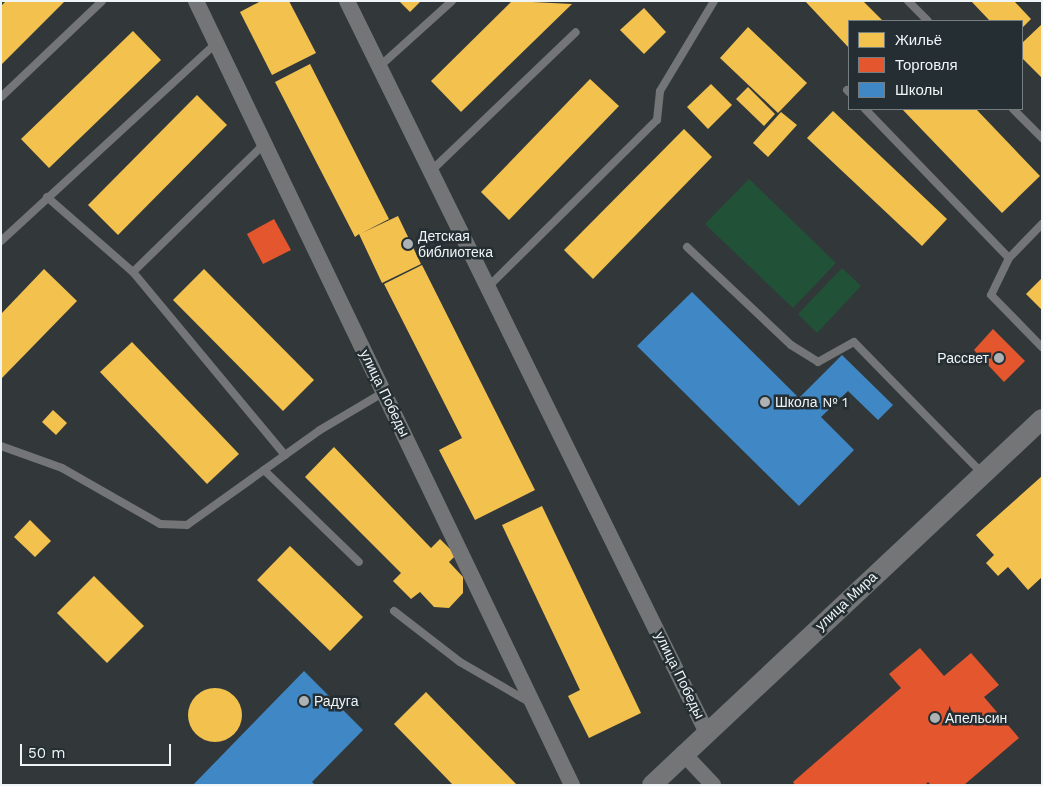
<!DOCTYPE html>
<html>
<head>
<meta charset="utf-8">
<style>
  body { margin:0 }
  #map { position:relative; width:1043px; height:786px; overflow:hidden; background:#32383a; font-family:"Work Sans",sans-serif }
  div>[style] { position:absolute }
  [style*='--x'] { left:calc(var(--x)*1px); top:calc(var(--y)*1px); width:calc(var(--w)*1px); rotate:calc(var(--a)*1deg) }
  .green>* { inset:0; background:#215237 }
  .homes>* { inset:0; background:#f2c14e }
  .round { border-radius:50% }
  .shops>* { inset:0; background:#e4572e }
  .schools>* { inset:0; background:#3f88c5 }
  .service>* { height:8px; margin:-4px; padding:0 4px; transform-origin:4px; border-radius:4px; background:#737576 }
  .minor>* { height:16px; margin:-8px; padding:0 8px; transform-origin:8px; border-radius:8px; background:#737576 }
  .tertiary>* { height:20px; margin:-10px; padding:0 10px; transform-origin:10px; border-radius:10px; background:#737576 }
  .dots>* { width:14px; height:14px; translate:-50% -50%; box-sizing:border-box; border:2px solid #252f33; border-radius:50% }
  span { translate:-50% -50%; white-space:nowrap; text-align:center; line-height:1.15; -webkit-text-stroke:5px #252f33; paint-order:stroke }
  .poi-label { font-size:14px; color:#eff5f7 }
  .left { translate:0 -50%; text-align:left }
  .right { translate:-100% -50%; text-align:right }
  .street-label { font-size:14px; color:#eff5f7 }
  .frame { position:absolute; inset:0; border:2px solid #eff5f7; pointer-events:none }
  .legend { position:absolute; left:848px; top:20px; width:175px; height:90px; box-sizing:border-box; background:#252f33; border:1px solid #767e81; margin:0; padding:6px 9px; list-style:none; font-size:15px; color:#eff5f7 }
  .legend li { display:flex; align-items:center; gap:10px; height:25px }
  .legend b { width:25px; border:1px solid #767e81 }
  .scale { position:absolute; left:20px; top:744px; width:151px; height:22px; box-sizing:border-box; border:2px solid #eff5f7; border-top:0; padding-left:6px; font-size:15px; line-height:18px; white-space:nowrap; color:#eff5f7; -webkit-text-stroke:4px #252f33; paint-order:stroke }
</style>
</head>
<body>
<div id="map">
  <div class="green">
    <i style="clip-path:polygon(749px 179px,836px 263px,793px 308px,705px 224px)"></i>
    <i style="clip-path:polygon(842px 268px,861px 286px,817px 333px,798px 314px)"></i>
  </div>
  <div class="homes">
    <i style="clip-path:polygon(6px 1px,65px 1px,1px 65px,1px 6px)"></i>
    <i style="clip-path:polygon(261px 1px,289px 1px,316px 53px,272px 75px,240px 12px)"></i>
    <i style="clip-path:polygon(399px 1px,421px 1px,410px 12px)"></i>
    <i style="clip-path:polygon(512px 1px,572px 4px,461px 112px,431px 81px)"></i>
    <i style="clip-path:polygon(805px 1px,863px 1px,883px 21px,849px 21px,849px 48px)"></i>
    <i style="clip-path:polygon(971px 1px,1014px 1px,1031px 19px,1022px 28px,1022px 21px,990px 21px)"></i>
    <i style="clip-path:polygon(644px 8px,666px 32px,644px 54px,620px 30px)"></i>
    <i style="clip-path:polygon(1042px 24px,1042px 78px,1022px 58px,1022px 43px)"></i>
    <i style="clip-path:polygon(748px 27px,807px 83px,778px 113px,720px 58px)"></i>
    <i style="clip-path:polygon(133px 31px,161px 60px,49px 168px,21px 139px)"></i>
    <i style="clip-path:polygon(310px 64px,389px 219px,362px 233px,398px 216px,421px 264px,382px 283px,359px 234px,355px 237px,275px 82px)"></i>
    <i style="clip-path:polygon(590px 79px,619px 106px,509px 220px,481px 192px)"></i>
    <i style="clip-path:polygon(711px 84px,732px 105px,708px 129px,687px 107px)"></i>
    <i style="clip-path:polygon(748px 87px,775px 114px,764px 126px,736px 99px)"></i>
    <i style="clip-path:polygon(197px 95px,227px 125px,118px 235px,88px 205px)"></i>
    <i style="clip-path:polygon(902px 109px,976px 109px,1040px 176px,1002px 213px)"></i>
    <i style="clip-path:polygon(833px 111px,947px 219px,922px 246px,807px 138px)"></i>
    <i style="clip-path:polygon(781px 112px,797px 125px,768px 157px,753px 143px)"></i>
    <i style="clip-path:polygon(684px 129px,712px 157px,593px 279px,564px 250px)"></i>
    <i style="clip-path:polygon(422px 265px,535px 490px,475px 520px,439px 450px,462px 438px,384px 284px)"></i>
    <i style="clip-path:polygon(44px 269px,77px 301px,1px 379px,1px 314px)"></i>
    <i style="clip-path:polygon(204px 269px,314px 380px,283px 411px,173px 300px)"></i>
    <i style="clip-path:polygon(1042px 278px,1042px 310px,1026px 294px)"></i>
    <i style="clip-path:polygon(132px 342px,239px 454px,207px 484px,100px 372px)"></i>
    <i style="clip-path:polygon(53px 410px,67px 423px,56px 435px,42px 422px)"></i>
    <i style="clip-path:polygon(334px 447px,431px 548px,440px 539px,456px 555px,449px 562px,463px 577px,463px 593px,449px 608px,434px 607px,420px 592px,411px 599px,393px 581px,401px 573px,305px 477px)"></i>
    <i style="clip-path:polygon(1042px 476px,1042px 577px,1028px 590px,1008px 567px,998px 576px,986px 563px,994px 555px,976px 535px)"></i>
    <i style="clip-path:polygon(542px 506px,641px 713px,589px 738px,568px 696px,580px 690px,502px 525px)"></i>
    <i style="clip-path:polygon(30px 520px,51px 541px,35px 557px,14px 537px)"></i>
    <i style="clip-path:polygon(290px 546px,363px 617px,330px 651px,257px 580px)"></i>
    <i style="clip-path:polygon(94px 576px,144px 626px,107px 663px,57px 613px)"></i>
    <i class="round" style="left:188px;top:688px;width:54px;height:54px"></i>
    <i style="clip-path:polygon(426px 692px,517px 785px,453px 785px,394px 724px)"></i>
  </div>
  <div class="shops">
    <i style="clip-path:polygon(274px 219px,291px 250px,263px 264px,247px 234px)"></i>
    <i style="clip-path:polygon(993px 329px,1025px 361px,1004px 382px,974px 350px)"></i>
    <i style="clip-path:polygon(920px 648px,944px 676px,971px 653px,999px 685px,984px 697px,1019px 738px,964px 785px,931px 785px,928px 782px,925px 785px,795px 785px,793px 782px,901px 688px,889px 674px)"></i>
  </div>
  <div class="schools">
    <i style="clip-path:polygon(692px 292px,799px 398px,842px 355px,893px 405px,878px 420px,848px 391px,821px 417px,854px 450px,799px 506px,637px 346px)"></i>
    <i style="clip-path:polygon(304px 671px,363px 730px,312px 782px,315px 785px,193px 785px)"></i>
  </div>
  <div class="service">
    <i style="--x:908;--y:1;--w:28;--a:45"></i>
    <i style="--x:380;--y:66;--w:97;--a:-42.1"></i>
    <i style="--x:847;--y:90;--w:3;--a:45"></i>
    <i style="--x:1;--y:97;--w:139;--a:-43.5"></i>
    <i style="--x:865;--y:109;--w:207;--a:46"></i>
    <i style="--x:1013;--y:109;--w:41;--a:45"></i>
    <i style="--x:432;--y:170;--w:199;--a:-43.8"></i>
    <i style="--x:47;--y:197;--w:114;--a:41.1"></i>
    <i style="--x:133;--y:272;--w:238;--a:50.3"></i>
    <i style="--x:1042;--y:224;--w:47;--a:134.1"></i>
    <i style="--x:1009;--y:258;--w:41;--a:115.9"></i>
    <i style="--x:991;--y:295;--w:73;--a:45.6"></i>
    <i style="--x:1;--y:241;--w:292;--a:-42.6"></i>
    <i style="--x:687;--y:247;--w:143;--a:43.3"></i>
    <i style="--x:791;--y:345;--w:32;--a:32"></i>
    <i style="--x:818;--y:362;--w:41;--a:-29.1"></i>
    <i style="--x:854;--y:342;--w:185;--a:45.7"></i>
    <i style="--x:133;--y:272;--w:185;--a:-44.3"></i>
    <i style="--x:489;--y:286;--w:236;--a:-44.7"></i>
    <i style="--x:657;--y:120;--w:29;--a:-84"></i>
    <i style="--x:660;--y:91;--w:105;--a:-59"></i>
    <i style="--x:1;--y:446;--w:65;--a:19.8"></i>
    <i style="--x:62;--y:468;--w:113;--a:29.7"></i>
    <i style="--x:160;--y:524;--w:27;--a:2"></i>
    <i style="--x:187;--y:525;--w:163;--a:-35.5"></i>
    <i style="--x:320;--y:430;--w:74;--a:-30.7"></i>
    <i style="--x:264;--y:470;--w:132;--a:44.1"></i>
    <i style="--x:394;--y:611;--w:83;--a:37.7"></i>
    <i style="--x:460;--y:662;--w:80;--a:30.1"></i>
  </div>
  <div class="minor">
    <i style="--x:196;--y:1;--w:870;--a:64.38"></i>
    <i style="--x:347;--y:1;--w:813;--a:63.81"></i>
    <i style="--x:683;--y:753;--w:44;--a:46.8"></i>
  </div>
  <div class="tertiary">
    <i style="--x:652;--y:785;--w:535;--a:-43.18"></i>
  </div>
  <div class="dots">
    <i style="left:408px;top:244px;background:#adb3b5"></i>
    <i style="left:999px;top:358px;background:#adb3b5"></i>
    <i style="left:765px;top:402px;background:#adb3b5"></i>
    <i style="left:304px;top:701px;background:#adb3b5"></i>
    <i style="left:935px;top:718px;background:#adb3b5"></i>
  </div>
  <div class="poi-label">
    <span class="left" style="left:418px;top:244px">Детская<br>библиотека</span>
    <span class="right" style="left:989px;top:358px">Рассвет</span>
    <span class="left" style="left:775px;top:402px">Школа № 1</span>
    <span class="left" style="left:314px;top:701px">Радуга</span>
    <span class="left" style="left:945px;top:718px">Апельсин</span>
  </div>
  <div class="street-label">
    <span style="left:385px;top:393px;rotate:64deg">улица Победы</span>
    <span style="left:846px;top:601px;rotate:-43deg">улица Мира</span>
    <span style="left:680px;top:675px;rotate:64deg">улица Победы</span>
  </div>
  <div class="frame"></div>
  <ul class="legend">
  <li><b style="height:14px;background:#f2c14e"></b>Жильё</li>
  <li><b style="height:14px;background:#e4572e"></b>Торговля</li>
  <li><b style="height:14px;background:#3f88c5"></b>Школы</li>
  </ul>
  <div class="scale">50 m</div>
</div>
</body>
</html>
